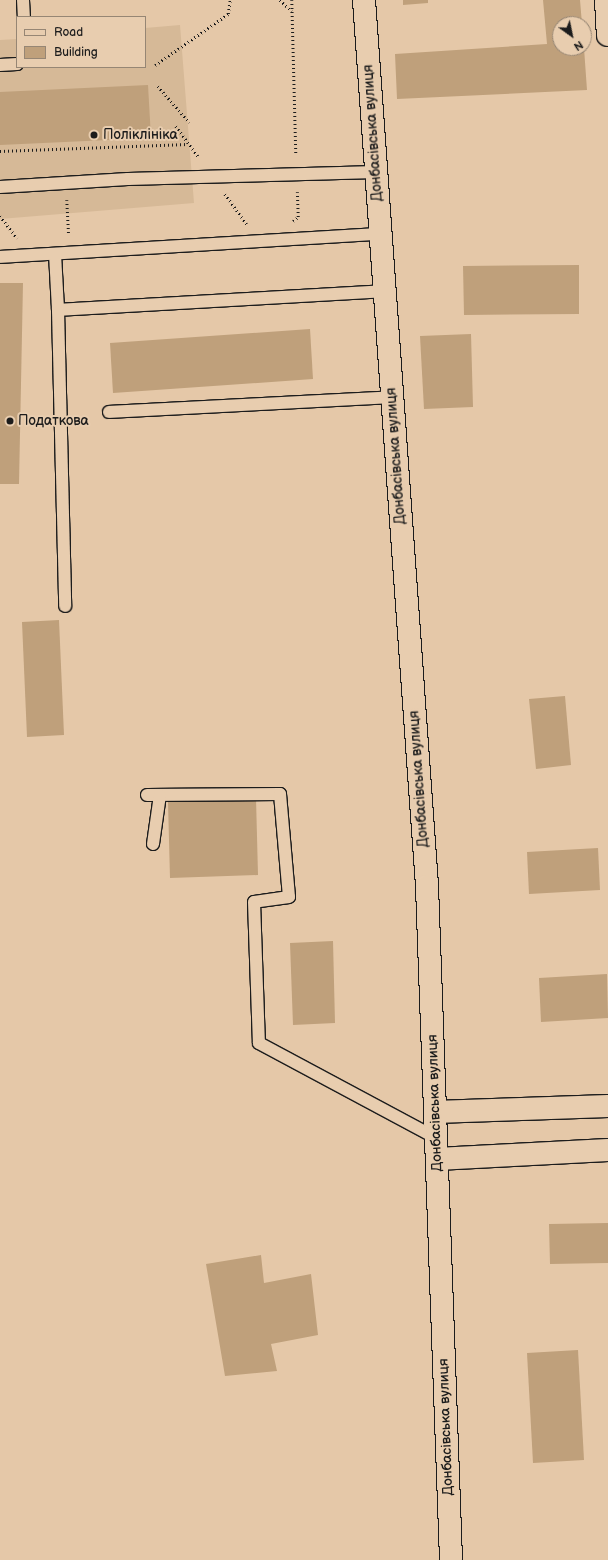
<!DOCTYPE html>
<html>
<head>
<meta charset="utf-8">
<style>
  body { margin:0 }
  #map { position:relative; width:608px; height:1560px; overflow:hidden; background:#e5c8a8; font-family:"Balsamiq Sans",sans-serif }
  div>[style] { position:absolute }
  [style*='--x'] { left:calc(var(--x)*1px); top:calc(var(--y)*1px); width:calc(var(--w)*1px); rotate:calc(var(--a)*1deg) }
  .built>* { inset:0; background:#d6b997 }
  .building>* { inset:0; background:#bfa07b }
  .path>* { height:2.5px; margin-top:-1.25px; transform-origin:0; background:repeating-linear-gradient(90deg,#1c1c1c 0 1px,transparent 0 4px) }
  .roads { filter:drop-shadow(1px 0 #1c1c1c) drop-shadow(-1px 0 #1c1c1c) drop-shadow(0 1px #1c1c1c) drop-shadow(0 -1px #1c1c1c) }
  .service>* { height:12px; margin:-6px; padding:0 6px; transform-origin:6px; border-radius:6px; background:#e8cdaf }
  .minor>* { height:22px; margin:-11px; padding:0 11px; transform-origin:11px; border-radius:11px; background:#e8cdaf }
  .tertiary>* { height:22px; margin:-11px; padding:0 11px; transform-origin:11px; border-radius:11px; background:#e8cdaf }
  .dots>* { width:11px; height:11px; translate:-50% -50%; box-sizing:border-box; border:2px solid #e8cdaf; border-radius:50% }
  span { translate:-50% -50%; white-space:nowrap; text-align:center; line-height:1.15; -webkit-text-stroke:4px #e8cdaf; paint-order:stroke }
  .street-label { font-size:14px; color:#1c1c1c }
  .poi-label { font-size:14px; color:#1c1c1c }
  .left { translate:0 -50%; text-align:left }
  .legend { position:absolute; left:16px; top:16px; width:130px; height:52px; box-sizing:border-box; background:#e8cdaf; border:1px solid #968674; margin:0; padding:5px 7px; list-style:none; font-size:12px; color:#1c1c1c }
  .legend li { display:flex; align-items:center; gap:8px; height:20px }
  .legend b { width:20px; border:1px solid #968674 }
  .north { position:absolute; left:552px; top:16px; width:40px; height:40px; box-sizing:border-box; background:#e8cdaf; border:1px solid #968674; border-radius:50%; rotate:147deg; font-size:11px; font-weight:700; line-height:16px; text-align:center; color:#1c1c1c }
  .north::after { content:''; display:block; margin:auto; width:14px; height:18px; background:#1c1c1c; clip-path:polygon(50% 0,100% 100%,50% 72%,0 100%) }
</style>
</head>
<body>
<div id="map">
  <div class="built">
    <i style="clip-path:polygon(180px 25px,194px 203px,0 219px,0 40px,17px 39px,17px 67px,145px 67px,145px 28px)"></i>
  </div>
  <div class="building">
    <i style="clip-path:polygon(403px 0,428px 0,428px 3px,403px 5px)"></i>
    <i style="clip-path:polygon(543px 0,580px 0,582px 24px,560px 24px,560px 43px,555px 44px,560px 44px,560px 48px,584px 48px,587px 90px,397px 99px,395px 54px,547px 44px)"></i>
    <i style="clip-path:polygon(148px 85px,151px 138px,0 145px,0 92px)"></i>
    <i style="clip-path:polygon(579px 265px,579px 314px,464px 315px,463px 266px)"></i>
    <i style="clip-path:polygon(0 283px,23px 283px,19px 484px,0 484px)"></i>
    <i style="clip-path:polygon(310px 329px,313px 379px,113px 393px,110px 343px)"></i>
    <i style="clip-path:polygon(471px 334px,473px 407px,424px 409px,420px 336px)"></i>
    <i style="clip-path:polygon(59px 620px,64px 735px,27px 737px,22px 622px)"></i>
    <i style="clip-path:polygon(565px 696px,571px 765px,536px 769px,529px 699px)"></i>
    <i style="clip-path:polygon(256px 798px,258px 875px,170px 878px,168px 802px)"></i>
    <i style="clip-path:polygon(598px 848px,600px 890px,529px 894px,527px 852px)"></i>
    <i style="clip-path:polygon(333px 941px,335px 1023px,293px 1025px,290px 943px)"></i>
    <i style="clip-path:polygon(607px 974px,608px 1018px,541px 1022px,539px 978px)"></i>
    <i style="clip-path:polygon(608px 1223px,608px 1263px,550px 1264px,549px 1224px)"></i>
    <i style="clip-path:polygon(261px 1255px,264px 1283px,311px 1274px,318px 1335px,271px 1344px,277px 1371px,225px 1376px,206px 1264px)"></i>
    <i style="clip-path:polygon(578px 1350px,584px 1460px,533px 1463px,527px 1353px)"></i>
  </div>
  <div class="path">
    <i style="--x:280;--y:0;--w:16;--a:43"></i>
    <i style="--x:292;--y:0;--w:155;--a:88.5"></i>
    <i style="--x:155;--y:65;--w:89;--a:-34.9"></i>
    <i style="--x:228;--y:14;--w:14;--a:-82"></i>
    <i style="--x:158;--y:86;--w:48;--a:49.3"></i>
    <i style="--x:176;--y:126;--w:39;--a:54"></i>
    <i style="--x:0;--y:151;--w:188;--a:-2.1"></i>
    <i style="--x:225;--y:194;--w:37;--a:54"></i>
    <i style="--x:67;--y:200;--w:35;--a:87"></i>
    <i style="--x:0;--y:216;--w:28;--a:52"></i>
    <i style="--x:293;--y:221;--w:6;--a:-39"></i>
    <i style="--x:298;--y:217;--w:25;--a:-92"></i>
  </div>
  <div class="roads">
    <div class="service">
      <i style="--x:23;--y:0;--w:17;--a:87"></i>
      <i style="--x:0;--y:65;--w:17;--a:-3"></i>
      <i style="--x:0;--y:187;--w:128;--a:-3.6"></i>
      <i style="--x:128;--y:179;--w:248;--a:-1.6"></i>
      <i style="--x:55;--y:254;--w:56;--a:86.9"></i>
      <i style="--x:58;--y:310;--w:328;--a:-3.3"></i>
      <i style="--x:0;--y:257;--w:381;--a:-3.5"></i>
      <i style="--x:58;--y:310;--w:296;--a:88.6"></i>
      <i style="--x:109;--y:412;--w:283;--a:-3"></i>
      <i style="--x:147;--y:795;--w:133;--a:-0.4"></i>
      <i style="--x:280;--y:794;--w:103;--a:85"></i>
      <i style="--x:289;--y:897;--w:35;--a:172"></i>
      <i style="--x:254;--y:902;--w:141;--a:88"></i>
      <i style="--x:259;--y:1043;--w:201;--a:28.2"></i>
      <i style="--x:153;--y:844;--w:49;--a:-81.9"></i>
    </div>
    <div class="minor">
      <i style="--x:606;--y:0;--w:35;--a:87"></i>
      <i style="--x:435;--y:1112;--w:173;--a:-2"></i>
      <i style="--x:437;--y:1159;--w:171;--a:-3"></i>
    </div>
    <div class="tertiary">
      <i style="--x:364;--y:0;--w:888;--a:85.93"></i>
      <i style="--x:427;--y:886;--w:674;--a:87.96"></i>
    </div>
  </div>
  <div class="dots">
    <i style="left:94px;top:135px;background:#1c1c1c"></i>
    <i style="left:10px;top:421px;background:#1c1c1c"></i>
  </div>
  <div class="street-label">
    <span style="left:373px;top:133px;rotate:-94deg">Донбасівська вулиця</span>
    <span style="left:396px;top:456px;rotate:-94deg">Донбасівська вулиця</span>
    <span style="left:419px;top:779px;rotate:-94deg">Донбасівська вулиця</span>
    <span style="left:435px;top:1103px;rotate:-92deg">Донбасівська вулиця</span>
    <span style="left:446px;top:1427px;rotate:-92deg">Донбасівська вулиця</span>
  </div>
  <div class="poi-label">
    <span class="left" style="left:103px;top:135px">Поліклініка</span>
    <span class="left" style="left:18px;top:421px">Податкова</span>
  </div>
  <ul class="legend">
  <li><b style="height:5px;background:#e8cdaf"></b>Road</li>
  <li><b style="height:11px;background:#bfa07b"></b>Building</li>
  </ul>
  <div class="north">N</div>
</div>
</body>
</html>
